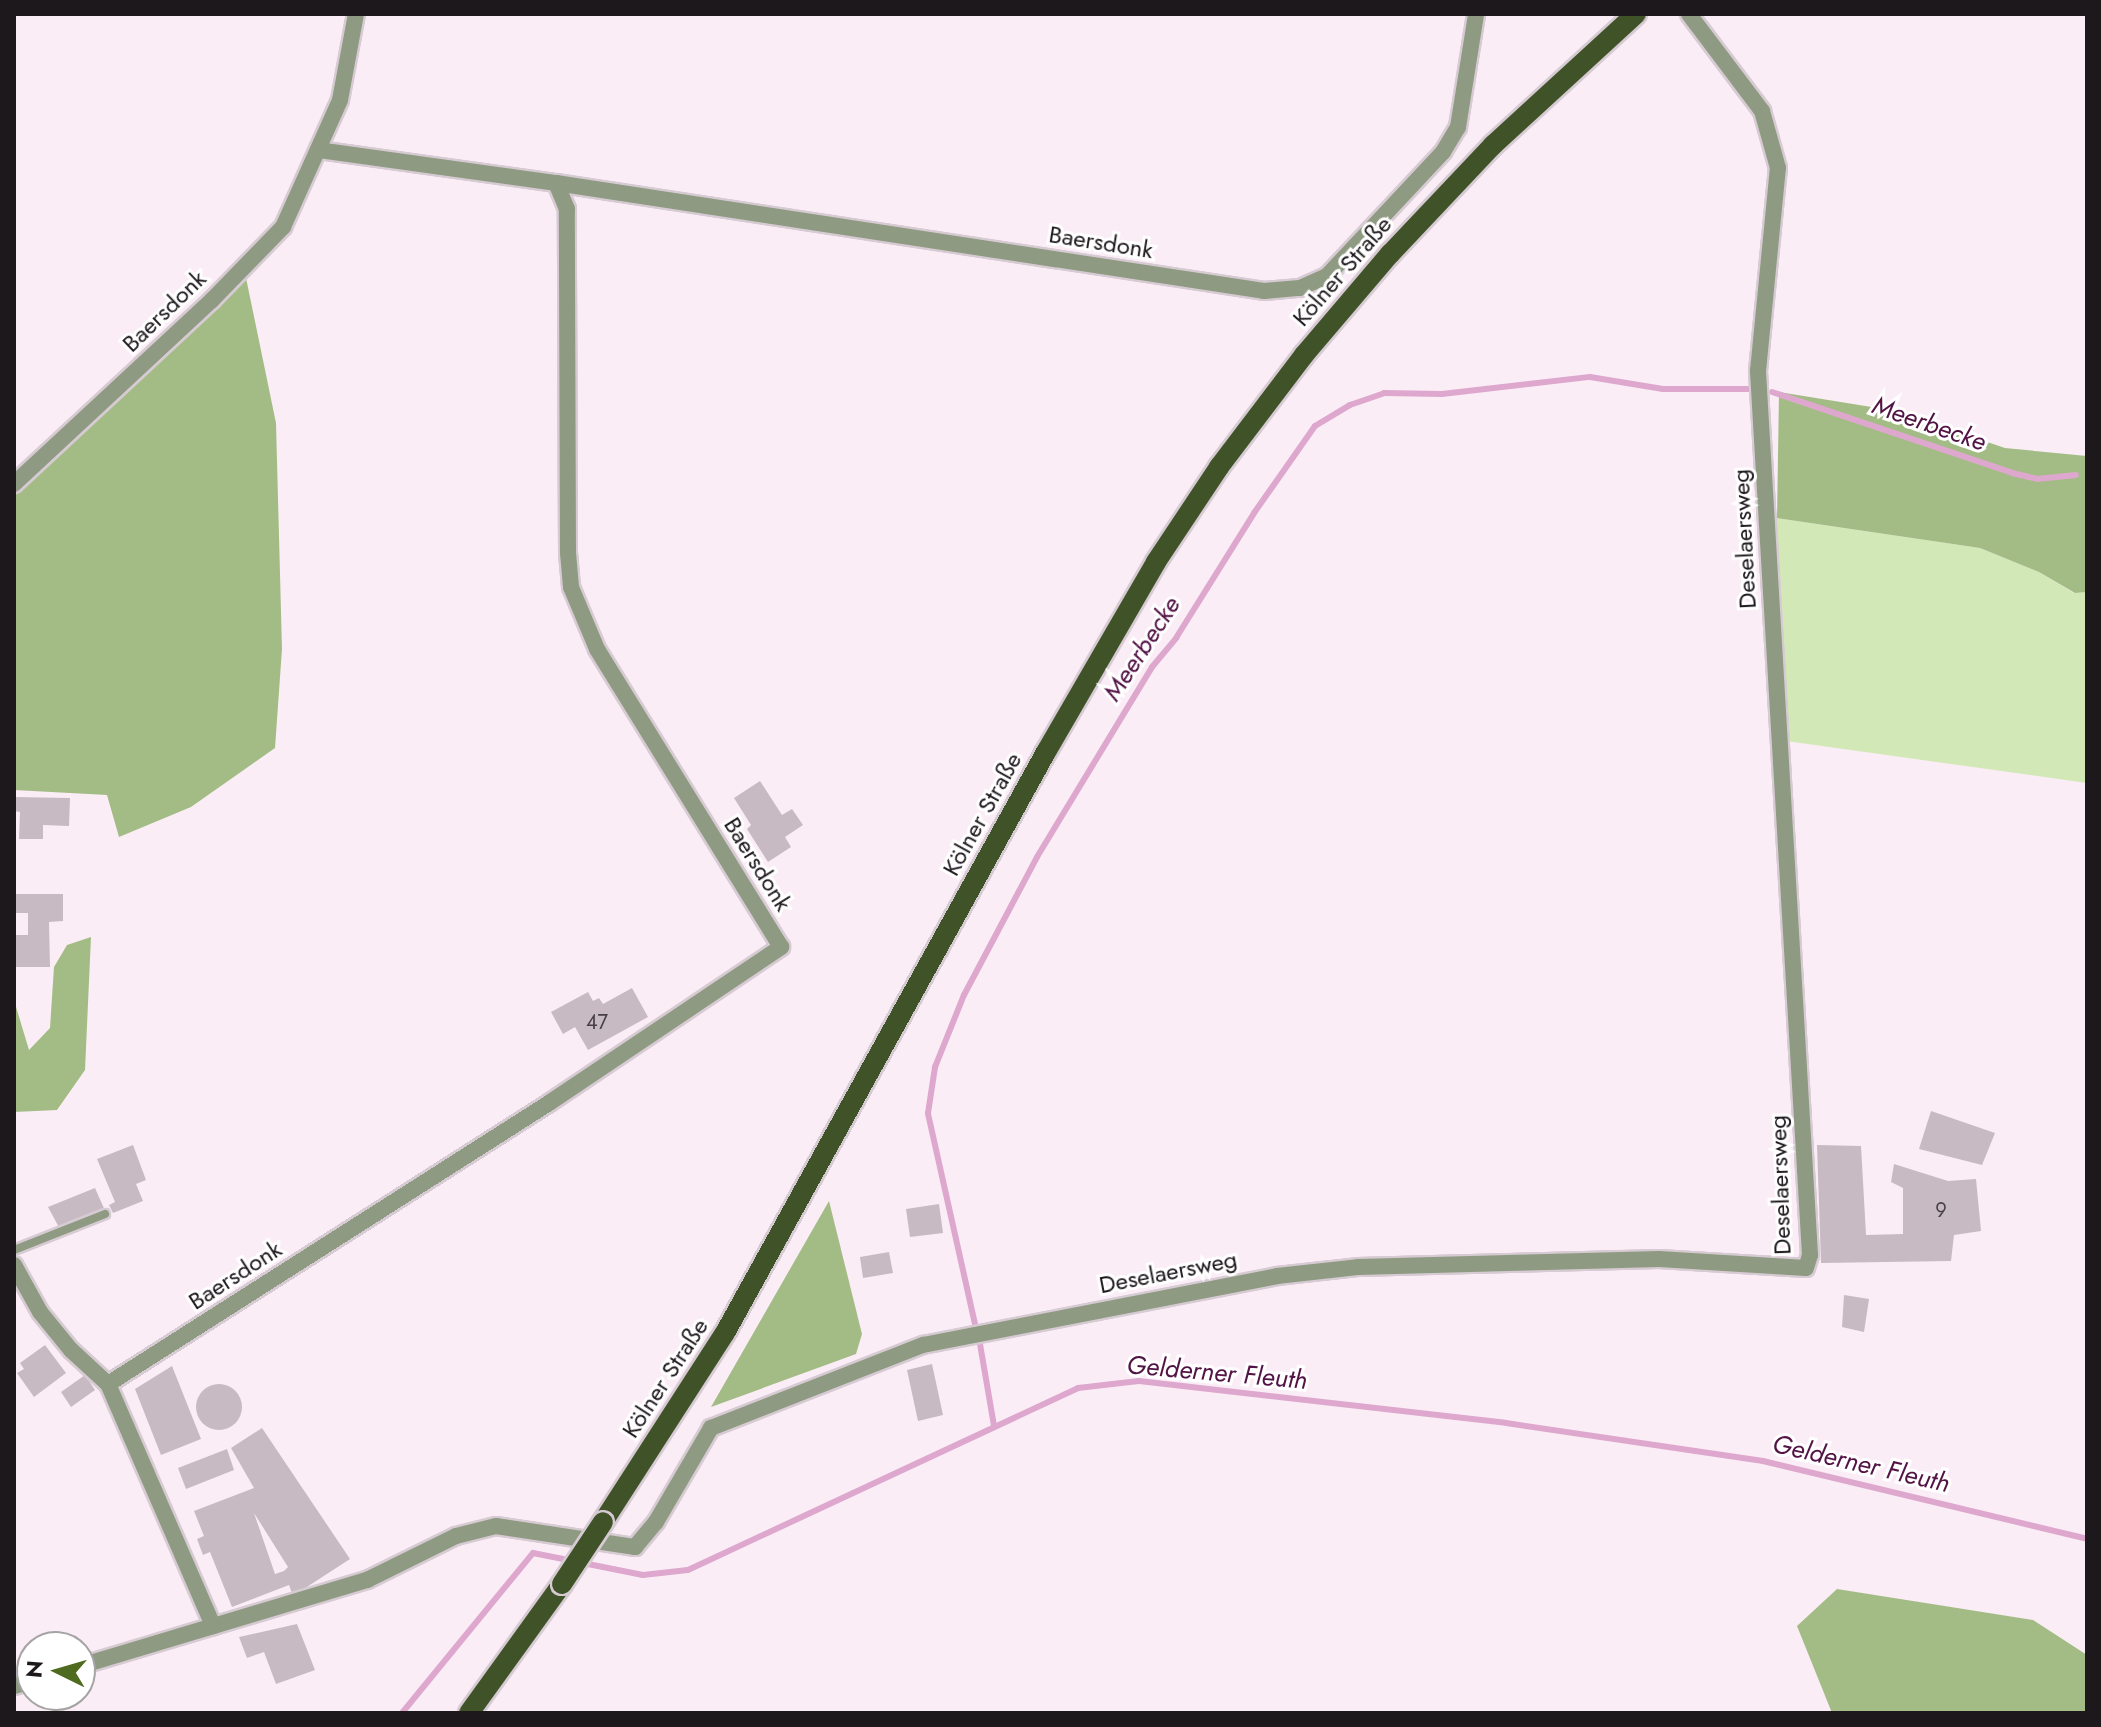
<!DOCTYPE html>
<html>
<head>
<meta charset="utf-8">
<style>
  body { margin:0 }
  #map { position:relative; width:2101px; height:1727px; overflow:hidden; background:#fbedf6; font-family:Jost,sans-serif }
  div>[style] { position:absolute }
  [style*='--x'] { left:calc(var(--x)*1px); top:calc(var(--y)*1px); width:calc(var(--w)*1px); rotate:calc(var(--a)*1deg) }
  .green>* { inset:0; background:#d2e9b7 }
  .forest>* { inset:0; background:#a3bc85 }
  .stream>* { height:6px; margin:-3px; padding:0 3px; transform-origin:3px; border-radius:3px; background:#dea8ce }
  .building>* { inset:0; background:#c7bac3 }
  .round { border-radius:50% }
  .roads { filter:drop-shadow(2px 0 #d7cbd3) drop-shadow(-2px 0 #d7cbd3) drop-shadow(0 2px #d7cbd3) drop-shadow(0 -2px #d7cbd3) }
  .lane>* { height:8px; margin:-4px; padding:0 4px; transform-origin:4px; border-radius:4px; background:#8f9a82 }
  .street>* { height:16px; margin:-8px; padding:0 8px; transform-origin:8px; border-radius:8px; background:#8f9a82 }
  .primary>* { height:20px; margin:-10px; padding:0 10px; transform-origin:10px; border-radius:10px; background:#405228 }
  .bridges { filter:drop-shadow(2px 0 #d7cbd3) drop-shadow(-2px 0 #d7cbd3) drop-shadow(0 2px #d7cbd3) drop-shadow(0 -2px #d7cbd3) }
  .primary-bridge>* { height:20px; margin:-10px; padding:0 10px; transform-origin:10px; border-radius:10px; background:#405228 }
  span { translate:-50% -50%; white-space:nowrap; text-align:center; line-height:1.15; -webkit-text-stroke:6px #fff; paint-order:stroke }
  .number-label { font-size:20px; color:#484046 }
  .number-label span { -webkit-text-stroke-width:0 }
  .street-label { font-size:24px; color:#1d181c }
  .water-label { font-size:26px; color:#521345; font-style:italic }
  .frame { position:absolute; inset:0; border:16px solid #1d181c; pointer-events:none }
  .north { position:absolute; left:16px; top:1631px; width:80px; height:80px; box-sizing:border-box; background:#fff; border:2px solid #a5a3a4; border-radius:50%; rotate:275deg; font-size:22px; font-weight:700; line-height:32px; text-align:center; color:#1d181c }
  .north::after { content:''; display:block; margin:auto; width:28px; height:36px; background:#4e6b1f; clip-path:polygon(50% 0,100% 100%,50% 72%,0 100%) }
</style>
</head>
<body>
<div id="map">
  <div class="green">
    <i style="clip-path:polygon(1777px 518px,1980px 548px,2039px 572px,2074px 593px,2087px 592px,2087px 783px,1779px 740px)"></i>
  </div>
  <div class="forest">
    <i style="clip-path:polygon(245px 273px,276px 423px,282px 649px,275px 748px,191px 807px,119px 837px,107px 795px,14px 790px,14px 487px)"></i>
    <i style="clip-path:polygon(1779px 392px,1896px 411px,2005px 448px,2087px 456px,2087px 592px,2075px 593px,2039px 572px,1980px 548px,1777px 518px)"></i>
    <i style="clip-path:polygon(91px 937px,85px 1070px,57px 1110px,14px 1112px,14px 1000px,29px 1050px,50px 1028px,54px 967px,67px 945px)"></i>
    <i style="clip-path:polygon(829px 1201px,862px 1334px,856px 1354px,711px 1407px)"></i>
    <i style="clip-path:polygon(1837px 1589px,2033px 1620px,2087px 1655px,2087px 1713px,1832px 1713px,1797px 1626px)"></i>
  </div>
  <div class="stream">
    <i style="--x:1772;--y:392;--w:253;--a:18.6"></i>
    <i style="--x:2012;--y:473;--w:26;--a:13"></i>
    <i style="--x:2037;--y:479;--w:39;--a:-6"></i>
    <i style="--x:975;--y:1324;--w:216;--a:-102.6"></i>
    <i style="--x:928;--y:1113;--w:47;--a:-81.3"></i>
    <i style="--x:935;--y:1067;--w:78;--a:-68.1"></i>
    <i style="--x:964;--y:995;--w:156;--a:-62.1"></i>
    <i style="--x:1037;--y:857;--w:222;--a:-58.8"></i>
    <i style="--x:1152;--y:667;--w:38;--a:-50"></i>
    <i style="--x:1176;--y:638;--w:147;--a:-58"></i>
    <i style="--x:1254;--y:513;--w:106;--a:-55"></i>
    <i style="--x:1315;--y:426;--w:41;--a:-31"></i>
    <i style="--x:1350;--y:405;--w:36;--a:-19"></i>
    <i style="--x:1384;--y:393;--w:58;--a:1"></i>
    <i style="--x:1442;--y:394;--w:149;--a:-6.6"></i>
    <i style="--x:1590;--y:377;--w:74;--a:9.3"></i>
    <i style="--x:1663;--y:389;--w:90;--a:0"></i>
    <i style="--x:980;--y:1344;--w:83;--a:80.3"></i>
    <i style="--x:402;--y:1713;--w:207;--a:-50.7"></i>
    <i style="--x:533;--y:1553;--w:112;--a:11.3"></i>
    <i style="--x:643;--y:1575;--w:45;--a:-6.3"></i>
    <i style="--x:688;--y:1570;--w:430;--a:-25"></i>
    <i style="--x:1078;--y:1388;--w:61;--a:-6.5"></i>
    <i style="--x:1139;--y:1381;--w:369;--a:6.5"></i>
    <i style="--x:1506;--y:1423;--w:260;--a:8.4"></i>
    <i style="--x:1763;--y:1461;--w:333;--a:13.5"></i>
  </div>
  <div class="building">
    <i style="clip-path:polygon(760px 781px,782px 815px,792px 809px,803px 825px,785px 837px,791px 847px,768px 862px,747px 829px,751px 825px,734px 798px)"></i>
    <i style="clip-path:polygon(14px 797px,70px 798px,69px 826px,43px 825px,43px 839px,19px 839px,20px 812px,14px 811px)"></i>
    <i style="clip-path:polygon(14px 894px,63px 894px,63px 921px,49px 922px,50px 967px,14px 967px,14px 935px,28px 935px,28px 913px,14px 913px)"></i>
    <i style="clip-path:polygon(632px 988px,648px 1017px,588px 1050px,575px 1027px,563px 1034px,551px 1012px,588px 992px,593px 1001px,599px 998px,603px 1004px)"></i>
    <i style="clip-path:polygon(1931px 1111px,1995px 1133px,1982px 1165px,1919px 1149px)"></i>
    <i style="clip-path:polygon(133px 1145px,146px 1180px,136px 1184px,143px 1201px,113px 1213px,109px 1205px,115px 1202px,97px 1159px)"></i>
    <i style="clip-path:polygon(1817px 1145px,1861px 1146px,1866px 1235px,1903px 1234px,1903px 1188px,1891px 1182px,1894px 1164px,1948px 1181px,1976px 1179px,1981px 1231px,1954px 1235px,1951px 1261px,1821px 1263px)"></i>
    <i style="clip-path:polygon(95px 1188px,106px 1213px,62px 1233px,48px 1207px)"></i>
    <i style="clip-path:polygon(939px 1204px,943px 1233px,910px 1237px,906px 1209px)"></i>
    <i style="clip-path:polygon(889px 1252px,893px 1273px,863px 1278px,860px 1257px)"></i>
    <i style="clip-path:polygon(1844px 1295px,1869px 1299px,1864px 1332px,1842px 1327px)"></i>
    <i style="clip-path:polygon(45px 1345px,66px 1373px,34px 1397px,17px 1373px,24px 1369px,20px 1363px)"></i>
    <i style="clip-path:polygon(932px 1364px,943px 1415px,918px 1421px,907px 1370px)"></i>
    <i style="clip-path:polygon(172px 1366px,201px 1439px,161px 1455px,135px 1389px)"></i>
    <i style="clip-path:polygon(85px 1375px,95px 1390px,71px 1407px,61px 1392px)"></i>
    <i class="round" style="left:196px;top:1384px;width:46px;height:46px"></i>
    <i style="clip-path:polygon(evenodd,262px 1428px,350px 1559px,293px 1596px,289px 1585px,232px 1607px,210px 1552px,203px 1555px,197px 1539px,204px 1536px,194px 1511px,254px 1488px,231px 1448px,262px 1428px,254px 1513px,288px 1567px,284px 1571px,275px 1574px,254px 1513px)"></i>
    <i style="clip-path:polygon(227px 1449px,234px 1470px,186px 1489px,178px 1468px)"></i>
    <i style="clip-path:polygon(297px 1624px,315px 1670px,276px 1684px,264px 1652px,247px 1658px,239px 1637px)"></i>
  </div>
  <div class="roads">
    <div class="lane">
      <i style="--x:14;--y:1250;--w:98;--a:-21.6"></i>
    </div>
    <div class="street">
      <i style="--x:556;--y:183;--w:716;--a:8.67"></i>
      <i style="--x:1264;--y:291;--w:36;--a:-5"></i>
      <i style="--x:1300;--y:288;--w:30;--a:-24"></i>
      <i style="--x:1327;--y:276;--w:170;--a:-46.9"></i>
      <i style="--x:1443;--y:152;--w:29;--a:-59"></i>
      <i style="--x:1458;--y:127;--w:114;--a:-80.9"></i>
      <i style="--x:14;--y:484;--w:270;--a:-42.9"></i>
      <i style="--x:212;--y:300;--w:102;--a:-45.8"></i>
      <i style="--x:283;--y:227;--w:139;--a:-65.8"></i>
      <i style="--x:340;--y:100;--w:87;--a:-79.5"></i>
      <i style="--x:14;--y:1265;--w:54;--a:61"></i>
      <i style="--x:40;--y:1312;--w:49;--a:50.8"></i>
      <i style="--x:71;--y:1350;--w:50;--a:42.6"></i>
      <i style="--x:108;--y:1384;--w:264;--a:66.5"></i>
      <i style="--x:108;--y:1384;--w:523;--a:-32.5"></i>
      <i style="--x:549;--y:1103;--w:280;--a:-33.9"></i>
      <i style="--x:781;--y:947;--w:350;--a:-121.7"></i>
      <i style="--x:597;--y:649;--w:67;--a:-112.8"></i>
      <i style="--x:571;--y:587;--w:34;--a:-95"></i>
      <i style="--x:568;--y:553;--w:344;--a:-90.2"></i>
      <i style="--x:567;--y:209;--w:28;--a:-113"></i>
      <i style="--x:556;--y:183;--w:240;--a:-172.1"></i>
      <i style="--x:80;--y:1666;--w:300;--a:-16.7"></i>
      <i style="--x:367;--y:1580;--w:99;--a:-26.3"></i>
      <i style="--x:456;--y:1536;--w:41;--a:-14"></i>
      <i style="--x:496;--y:1526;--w:141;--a:8.6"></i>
      <i style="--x:635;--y:1547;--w:33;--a:-50"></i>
      <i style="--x:656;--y:1522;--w:109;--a:-59.7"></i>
      <i style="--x:711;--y:1428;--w:228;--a:-21.4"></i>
      <i style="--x:923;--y:1345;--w:361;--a:-11"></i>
      <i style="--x:1277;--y:1276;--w:81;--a:-6.3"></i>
      <i style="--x:1358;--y:1267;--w:301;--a:-1.5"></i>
      <i style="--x:1659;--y:1259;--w:147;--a:3.5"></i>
      <i style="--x:1806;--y:1268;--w:14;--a:-73"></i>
      <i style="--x:1810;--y:1255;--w:886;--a:-93.37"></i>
      <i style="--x:1758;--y:371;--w:204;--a:-84.4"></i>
      <i style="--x:1778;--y:168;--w:59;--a:-105.7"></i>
      <i style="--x:1762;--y:111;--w:121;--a:-127"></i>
      <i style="--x:14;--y:1686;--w:19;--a:-16"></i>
    </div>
    <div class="primary">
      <i style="--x:603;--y:1522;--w:225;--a:-57.2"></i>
      <i style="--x:725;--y:1333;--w:664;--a:-61.08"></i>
      <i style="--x:1046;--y:752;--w:220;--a:-59.9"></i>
      <i style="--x:1156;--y:562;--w:114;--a:-56.4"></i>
      <i style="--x:1219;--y:467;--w:141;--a:-52.8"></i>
      <i style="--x:1304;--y:355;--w:133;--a:-49.6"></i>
      <i style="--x:1390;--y:254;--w:150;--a:-46.6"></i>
      <i style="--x:1493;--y:145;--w:194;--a:-42.5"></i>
      <i style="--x:469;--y:1713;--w:159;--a:-54.2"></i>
    </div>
  </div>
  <div class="bridges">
    <div class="primary-bridge">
      <i style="--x:562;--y:1584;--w:74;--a:-56.5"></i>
    </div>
  </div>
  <div class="number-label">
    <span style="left:597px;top:1022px">47</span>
    <span style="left:1941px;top:1210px">9</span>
  </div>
  <div class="street-label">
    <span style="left:1101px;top:242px;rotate:9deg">Baersdonk</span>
    <span style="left:1342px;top:271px;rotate:-49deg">Kölner Straße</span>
    <span style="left:164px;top:311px;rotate:-44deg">Baersdonk</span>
    <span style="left:1744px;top:539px;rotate:-93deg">Deselaersweg</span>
    <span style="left:982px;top:814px;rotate:-61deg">Kölner Straße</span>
    <span style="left:758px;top:864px;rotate:58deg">Baersdonk</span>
    <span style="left:1780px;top:1185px;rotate:-92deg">Deselaersweg</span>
    <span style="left:1168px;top:1272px;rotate:-11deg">Deselaersweg</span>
    <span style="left:235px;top:1275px;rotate:-33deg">Baersdonk</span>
    <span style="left:665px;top:1378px;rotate:-57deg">Kölner Straße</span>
  </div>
  <div class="water-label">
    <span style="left:1929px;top:424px;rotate:19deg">Meerbecke</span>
    <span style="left:1142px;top:649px;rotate:-57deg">Meerbecke</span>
    <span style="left:1217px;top:1373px;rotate:5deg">Gelderner Fleuth</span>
    <span style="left:1861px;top:1464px;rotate:13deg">Gelderner Fleuth</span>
  </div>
  <div class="frame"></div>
  <div class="north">N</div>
</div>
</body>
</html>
